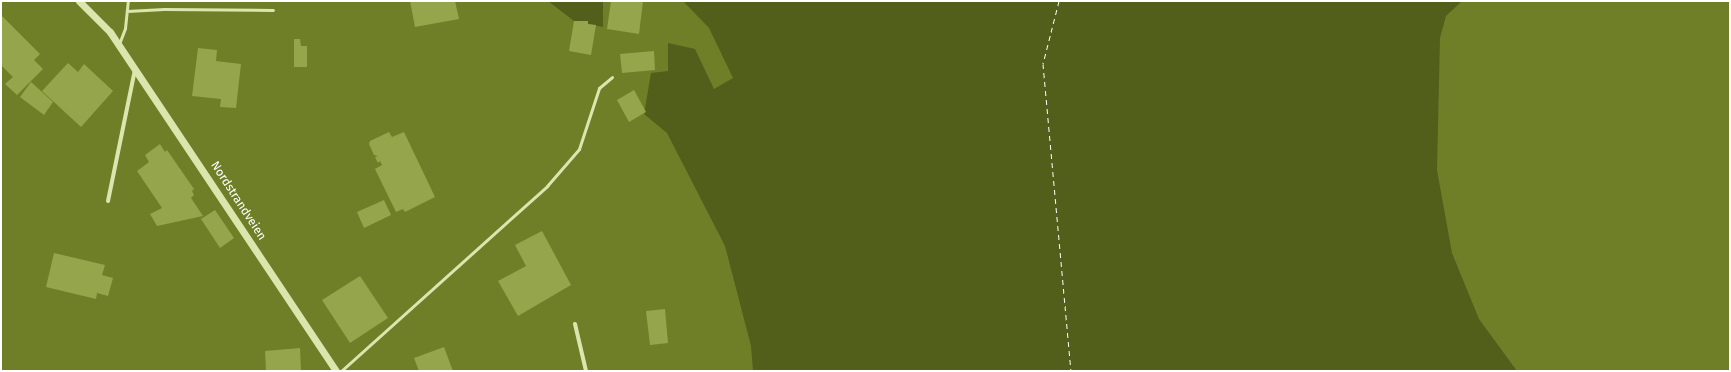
<!DOCTYPE html>
<html>
<head>
<meta charset="utf-8">
<style>
  body { margin:0 }
  #map { position:relative; width:1731px; height:372px; overflow:hidden; background:#6e7f27; font-family:"Fira Sans",sans-serif }
  div>[style] { position:absolute }
  [style*='--x'] { left:calc(var(--x)*1px); top:calc(var(--y)*1px); width:calc(var(--w)*1px); rotate:calc(var(--a)*1deg) }
  .water>* { inset:0; background:#525f1b }
  .ferry>* { height:1px; margin-top:-0.5px; transform-origin:0; background:repeating-linear-gradient(90deg,#fff 0 5px,transparent 0 9px) }
  .building>* { inset:0; background:#95a54b }
  .service>* { height:3px; margin:-1.5px; padding:0 1.5px; transform-origin:1.5px; border-radius:1.5px; background:#dce5ad }
  .minor>* { height:4px; margin:-2px; padding:0 2px; transform-origin:2px; border-radius:2px; background:#dce5ad }
  .tertiary>* { height:7px; margin:-3.5px; padding:0 3.5px; transform-origin:3.5px; border-radius:3.5px; background:#dce5ad }
  span { translate:-50% -50%; white-space:nowrap; text-align:center; line-height:1.15; -webkit-text-stroke:4px #6e7f27; paint-order:stroke }
  .street-label { font-size:12px; color:#fff }
  .frame { position:absolute; inset:0; border:2px solid #fff; pointer-events:none }
</style>
</head>
<body>
<div id="map">
  <div class="water">
    <i style="clip-path:polygon(548px 1px,603px 1px,603px 27px,574px 21px)"></i>
    <i style="clip-path:polygon(683px 1px,1462px 1px,1446px 16px,1440px 38px,1437px 170px,1452px 253px,1479px 319px,1517px 371px,753px 371px,751px 346px,725px 246px,667px 133px,644px 114px,651px 73px,668px 71px,668px 43px,695px 49px,714px 89px,733px 78px,709px 28px)"></i>
  </div>
  <div class="ferry">
    <i style="--x:1059;--y:1;--w:65;--a:104.3"></i>
    <i style="--x:1043;--y:64;--w:308;--a:84.8"></i>
  </div>
  <div class="building">
    <i style="clip-path:polygon(410px 1px,455px 1px,459px 19px,415px 27px)"></i>
    <i style="clip-path:polygon(611px 1px,643px 1px,639px 34px,607px 29px)"></i>
    <i style="clip-path:polygon(1px 15px,40px 54px,34px 60px,43px 69px,17px 95px,5px 84px,13px 77px,1px 65px)"></i>
    <i style="clip-path:polygon(574px 21px,588px 21px,588px 24px,596px 25px,591px 55px,569px 51px)"></i>
    <i style="clip-path:polygon(294px 39px,300px 39px,301px 46px,307px 46px,307px 67px,294px 67px)"></i>
    <i style="clip-path:polygon(198px 48px,217px 50px,216px 61px,241px 64px,236px 108px,220px 107px,221px 99px,192px 96px)"></i>
    <i style="clip-path:polygon(654px 51px,655px 70px,622px 73px,620px 54px)"></i>
    <i style="clip-path:polygon(68px 63px,78px 72px,84px 64px,113px 91px,81px 127px,42px 91px)"></i>
    <i style="clip-path:polygon(31px 82px,53px 102px,44px 115px,20px 97px)"></i>
    <i style="clip-path:polygon(634px 90px,646px 112px,629px 122px,617px 100px)"></i>
    <i style="clip-path:polygon(389px 132px,392px 137px,404px 132px,435px 197px,405px 212px,403px 209px,396px 212px,375px 169px,382px 165px,380px 161px,378px 163px,375px 157px,378px 156px,374px 155px,369px 144px,370px 141px)"></i>
    <i style="clip-path:polygon(160px 144px,165px 152px,167px 150px,194px 189px,192px 191px,194px 195px,191px 198px,203px 216px,157px 226px,150px 214px,162px 208px,137px 171px,149px 162px,145px 155px)"></i>
    <i style="clip-path:polygon(384px 200px,391px 215px,364px 228px,357px 212px)"></i>
    <i style="clip-path:polygon(215px 210px,234px 238px,220px 248px,201px 219px)"></i>
    <i style="clip-path:polygon(542px 231px,571px 285px,518px 316px,498px 281px,526px 266px,515px 245px)"></i>
    <i style="clip-path:polygon(54px 253px,105px 265px,102px 275px,113px 278px,108px 296px,97px 293px,96px 299px,46px 287px)"></i>
    <i style="clip-path:polygon(360px 276px,388px 318px,350px 343px,322px 300px)"></i>
    <i style="clip-path:polygon(665px 309px,668px 343px,650px 345px,646px 311px)"></i>
    <i style="clip-path:polygon(444px 347px,453px 371px,419px 371px,414px 358px)"></i>
    <i style="clip-path:polygon(300px 348px,301px 371px,266px 371px,265px 351px)"></i>
  </div>
  <div class="service">
    <i style="--x:127;--y:11;--w:37;--a:-3"></i>
    <i style="--x:164;--y:9;--w:109;--a:0.5"></i>
    <i style="--x:119;--y:44;--w:17;--a:-69"></i>
    <i style="--x:125;--y:28;--w:27;--a:-84"></i>
    <i style="--x:341;--y:371;--w:277;--a:-41.9"></i>
    <i style="--x:547;--y:186;--w:49;--a:-49.1"></i>
    <i style="--x:579;--y:149;--w:64;--a:-71.8"></i>
    <i style="--x:599;--y:88;--w:17;--a:-40"></i>
  </div>
  <div class="minor">
    <i style="--x:108;--y:201;--w:134;--a:-78.4"></i>
    <i style="--x:575;--y:324;--w:48;--a:76.8"></i>
  </div>
  <div class="tertiary">
    <i style="--x:79;--y:1;--w:44;--a:45"></i>
    <i style="--x:110;--y:32;--w:407;--a:56.3"></i>
  </div>
  <div class="street-label">
    <span style="left:238px;top:201px;rotate:57deg">Nordstrandveien</span>
  </div>
  <div class="frame"></div>
</div>
</body>
</html>
